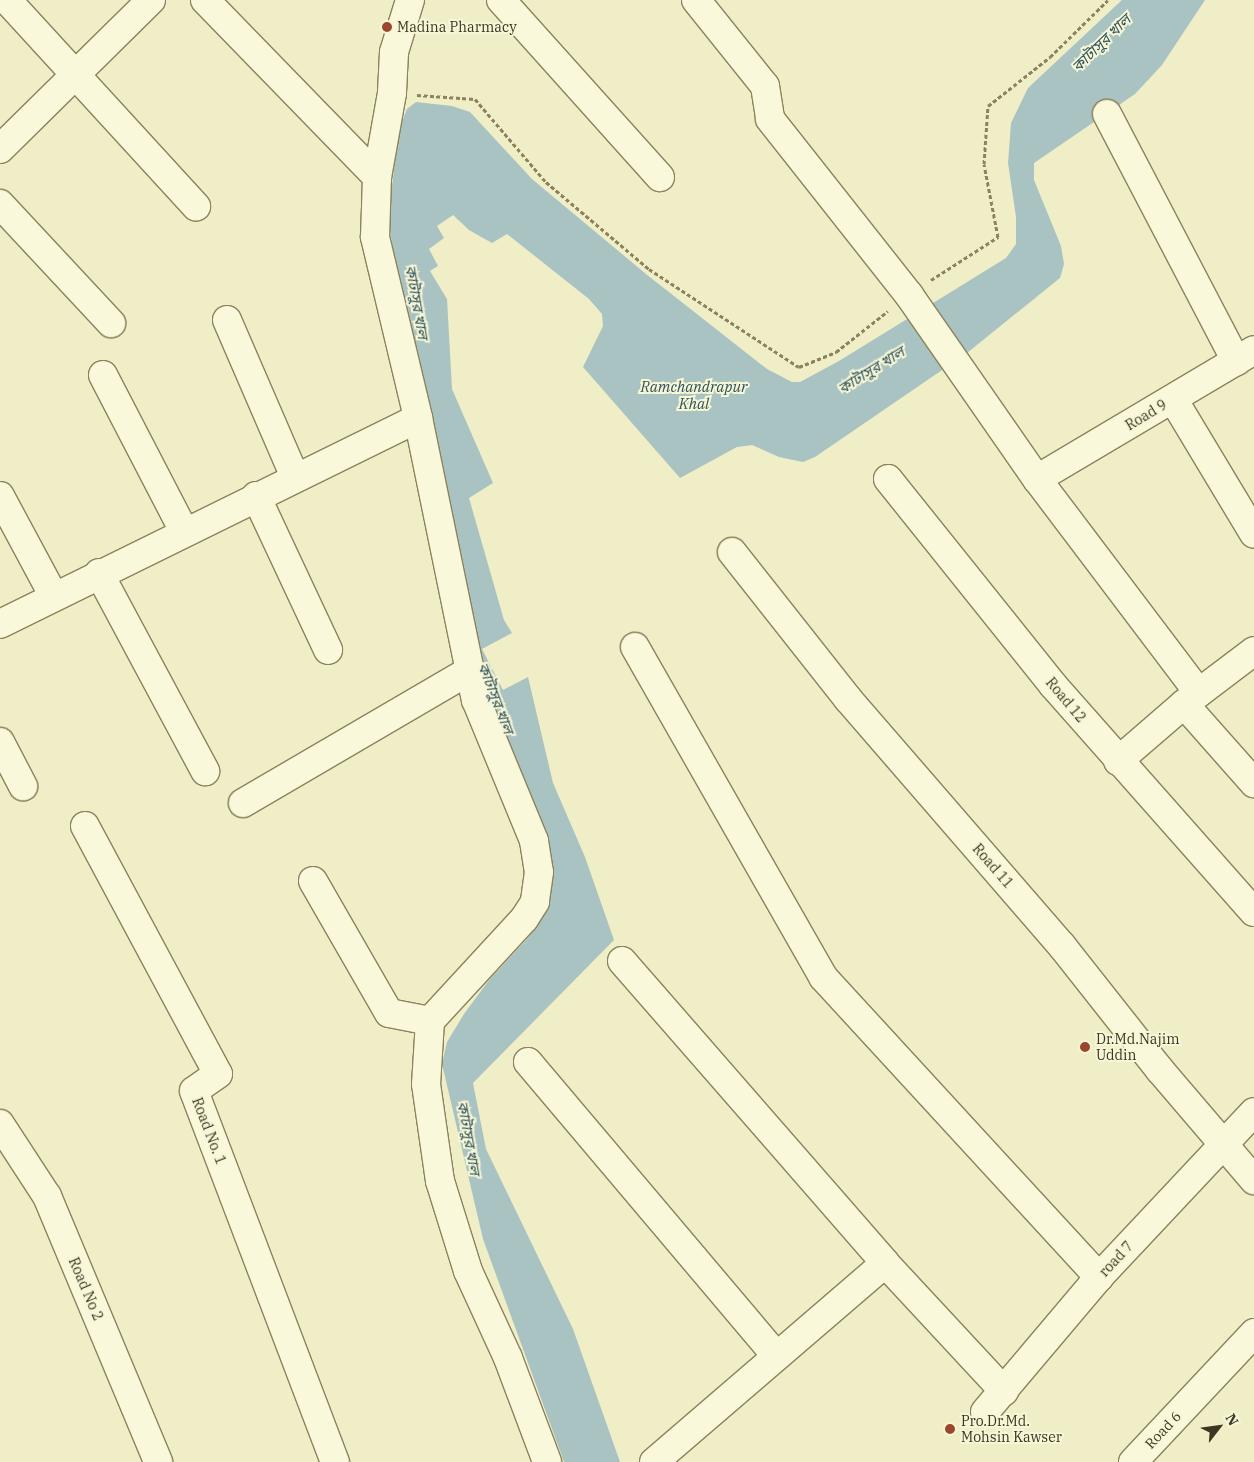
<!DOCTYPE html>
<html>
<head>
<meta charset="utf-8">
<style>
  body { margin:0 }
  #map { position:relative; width:1254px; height:1462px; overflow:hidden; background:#efeec7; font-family:"IBM Plex Serif","Noto Sans Bengali",serif }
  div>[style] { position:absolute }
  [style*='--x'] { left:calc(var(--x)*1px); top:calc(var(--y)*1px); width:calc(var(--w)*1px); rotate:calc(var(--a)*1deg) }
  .water>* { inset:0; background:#a9c3c2 }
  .path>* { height:3px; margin-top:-1.5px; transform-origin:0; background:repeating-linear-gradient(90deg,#8c825c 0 4px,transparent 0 6.5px) }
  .roads { filter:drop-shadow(1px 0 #8c825c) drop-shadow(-1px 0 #8c825c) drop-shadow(0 1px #8c825c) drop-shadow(0 -1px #8c825c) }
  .minor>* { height:28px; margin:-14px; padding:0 14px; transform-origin:14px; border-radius:14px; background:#faf8db }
  .dots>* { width:14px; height:14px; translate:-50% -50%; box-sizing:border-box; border:2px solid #f7f6d7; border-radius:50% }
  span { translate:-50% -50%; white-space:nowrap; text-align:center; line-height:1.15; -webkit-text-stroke:4px #f7f6d7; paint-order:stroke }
  .poi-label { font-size:14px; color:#3c3520 }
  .left { translate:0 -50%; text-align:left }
  .street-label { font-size:14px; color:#3c3520 }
  .water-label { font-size:15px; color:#2f535c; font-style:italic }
  .north { position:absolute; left:1194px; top:1402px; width:50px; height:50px; -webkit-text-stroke:4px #f7f6d7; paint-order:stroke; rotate:60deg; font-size:14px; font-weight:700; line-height:20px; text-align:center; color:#3c3520 }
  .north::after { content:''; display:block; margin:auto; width:18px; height:22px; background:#3c3520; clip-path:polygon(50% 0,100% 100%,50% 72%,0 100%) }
</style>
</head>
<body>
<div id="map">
  <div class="water">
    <i style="clip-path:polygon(1122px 0,1205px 0,1162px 65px,1135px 94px,1034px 163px,1034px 180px,1061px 246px,1064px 264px,1060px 278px,967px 353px,815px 457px,803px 462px,779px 457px,752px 445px,737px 447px,680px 478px,583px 367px,603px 326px,602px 314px,589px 299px,507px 234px,492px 243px,469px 230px,453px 215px,437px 226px,444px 238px,429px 249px,438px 266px,430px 271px,447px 299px,452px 389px,493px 483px,469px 498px,504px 620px,512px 633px,482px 649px,503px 690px,528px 677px,553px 783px,585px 857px,614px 940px,473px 1083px,486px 1149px,573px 1329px,620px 1462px,564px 1462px,483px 1239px,442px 1064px,447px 1042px,464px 1014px,489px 980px,528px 938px,546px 908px,500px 747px,412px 368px,388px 218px,399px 129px,407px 109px,416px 102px,452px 106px,470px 112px,532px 179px,646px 274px,767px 369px,792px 382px,800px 382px,839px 361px,1006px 258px,1016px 244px,1016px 217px,1008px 163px,1011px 123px,1028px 88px)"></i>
  </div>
  <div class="path">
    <i style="--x:417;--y:95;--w:58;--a:3.9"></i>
    <i style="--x:475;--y:99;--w:109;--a:49.5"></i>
    <i style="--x:546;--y:182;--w:135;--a:40.2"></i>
    <i style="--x:649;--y:269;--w:179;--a:33.2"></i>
    <i style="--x:799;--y:367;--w:40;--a:-22"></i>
    <i style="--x:836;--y:352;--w:66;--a:-38.3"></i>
    <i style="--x:931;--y:280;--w:80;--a:-32.7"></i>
    <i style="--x:998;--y:237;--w:74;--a:-100.9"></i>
    <i style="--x:984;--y:164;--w:58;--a:-86.1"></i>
    <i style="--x:988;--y:106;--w:79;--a:-38.3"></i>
    <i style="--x:1050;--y:57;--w:81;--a:-44.5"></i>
  </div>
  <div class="roads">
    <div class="minor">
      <i style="--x:7;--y:0;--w:280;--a:47.5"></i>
      <i style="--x:205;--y:0;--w:247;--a:45.8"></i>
      <i style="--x:410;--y:0;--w:54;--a:107.1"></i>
      <i style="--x:394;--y:52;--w:41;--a:92.8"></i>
      <i style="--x:392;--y:93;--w:85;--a:100.1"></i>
      <i style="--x:377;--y:177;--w:60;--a:91.9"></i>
      <i style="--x:375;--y:237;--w:186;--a:76.6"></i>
      <i style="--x:418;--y:418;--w:288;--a:78.4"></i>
      <i style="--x:476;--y:700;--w:152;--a:67.6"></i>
      <i style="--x:534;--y:841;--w:31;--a:81"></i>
      <i style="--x:539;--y:872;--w:30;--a:98"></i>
      <i style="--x:535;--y:902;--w:20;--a:123"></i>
      <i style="--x:524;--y:919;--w:139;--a:132.7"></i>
      <i style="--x:430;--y:1021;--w:63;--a:93.6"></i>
      <i style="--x:426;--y:1084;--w:98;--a:81.8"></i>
      <i style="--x:440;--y:1181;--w:94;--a:72.7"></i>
      <i style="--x:468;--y:1271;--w:96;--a:65.3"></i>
      <i style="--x:508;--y:1358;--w:111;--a:69.4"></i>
      <i style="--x:501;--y:0;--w:238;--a:48.1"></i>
      <i style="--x:696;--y:0;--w:110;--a:51.3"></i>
      <i style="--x:765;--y:86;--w:33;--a:81"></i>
      <i style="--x:770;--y:119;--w:224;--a:51.7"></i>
      <i style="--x:909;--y:295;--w:224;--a:55.2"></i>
      <i style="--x:1037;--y:479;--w:268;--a:52.9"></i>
      <i style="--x:1107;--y:114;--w:279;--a:62.4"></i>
      <i style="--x:0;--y:149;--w:212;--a:-44.6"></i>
      <i style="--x:0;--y:204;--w:163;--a:47"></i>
      <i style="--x:227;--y:320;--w:171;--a:66.6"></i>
      <i style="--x:103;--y:375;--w:176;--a:62.6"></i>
      <i style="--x:1173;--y:399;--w:157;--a:59"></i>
      <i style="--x:888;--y:479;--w:264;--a:51.3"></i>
      <i style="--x:1053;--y:685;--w:303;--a:48.5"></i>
      <i style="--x:1037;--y:479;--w:252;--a:-30.7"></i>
      <i style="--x:0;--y:496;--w:112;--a:61.8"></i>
      <i style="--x:256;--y:496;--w:170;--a:64.9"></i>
      <i style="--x:732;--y:552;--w:187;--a:51.7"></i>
      <i style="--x:848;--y:699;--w:327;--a:49.1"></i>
      <i style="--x:1062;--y:946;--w:158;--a:51.7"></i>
      <i style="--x:1160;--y:1070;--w:145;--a:49.5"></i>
      <i style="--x:99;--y:573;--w:225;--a:61.8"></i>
      <i style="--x:0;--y:624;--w:466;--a:-26.2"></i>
      <i style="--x:635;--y:647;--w:380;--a:60.3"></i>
      <i style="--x:823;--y:977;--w:408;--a:47.4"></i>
      <i style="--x:1184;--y:704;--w:106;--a:48.5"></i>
      <i style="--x:0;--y:742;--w:50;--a:62.4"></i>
      <i style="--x:1118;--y:761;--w:87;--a:-40.8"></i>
      <i style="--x:1184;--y:704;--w:88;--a:-37.1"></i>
      <i style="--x:243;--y:803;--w:264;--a:-30.3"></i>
      <i style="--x:85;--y:826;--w:281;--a:61.8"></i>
      <i style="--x:218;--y:1074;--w:29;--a:145"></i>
      <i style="--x:194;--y:1091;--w:397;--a:69.2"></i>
      <i style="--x:313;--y:881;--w:152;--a:60.1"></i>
      <i style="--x:389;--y:1013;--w:42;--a:11"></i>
      <i style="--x:622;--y:961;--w:400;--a:48.9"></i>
      <i style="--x:885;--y:1263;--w:175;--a:47.1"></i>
      <i style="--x:528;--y:1062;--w:384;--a:49.8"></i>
      <i style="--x:0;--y:1124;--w:86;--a:56.9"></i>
      <i style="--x:47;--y:1196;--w:288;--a:67.3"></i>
      <i style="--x:985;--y:1412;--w:177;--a:-49.8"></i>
      <i style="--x:1099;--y:1277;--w:226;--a:-46.8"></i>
      <i style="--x:654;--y:1462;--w:305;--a:-40.7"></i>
      <i style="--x:1133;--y:1462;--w:177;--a:-46.8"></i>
    </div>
  </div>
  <div class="dots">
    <i style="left:387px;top:27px;background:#9c472b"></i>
    <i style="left:1085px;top:1047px;background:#9c472b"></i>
    <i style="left:950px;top:1429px;background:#9c472b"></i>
  </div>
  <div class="poi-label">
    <span class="left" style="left:397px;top:27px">Madina Pharmacy</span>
    <span class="left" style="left:1096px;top:1047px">Dr.Md.Najim<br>Uddin</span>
    <span class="left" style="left:961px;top:1429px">Pro.Dr.Md.<br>Mohsin Kawser</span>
  </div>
  <div class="street-label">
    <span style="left:1146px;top:415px;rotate:-31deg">Road 9</span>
    <span style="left:1066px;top:700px;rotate:50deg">Road 12</span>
    <span style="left:993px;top:866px;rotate:49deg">Road 11</span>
    <span style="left:209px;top:1131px;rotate:69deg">Road No. 1</span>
    <span style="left:1116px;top:1259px;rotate:-47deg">road 7</span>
    <span style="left:86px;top:1289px;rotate:67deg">Road No 2</span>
    <span style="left:1163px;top:1430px;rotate:-47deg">Road 6</span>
  </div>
  <div class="water-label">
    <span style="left:1101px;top:43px;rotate:-44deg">কাটাসুর খাল</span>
    <span style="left:417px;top:302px;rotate:80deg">কাটাসুর খাল</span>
    <span style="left:871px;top:370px;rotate:-32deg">কাটাসুর খাল</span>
    <span style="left:694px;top:395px">Ramchandrapur<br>Khal</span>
    <span style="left:496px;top:698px;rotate:69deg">কাটাসুর খাল</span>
    <span style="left:469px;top:1138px;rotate:80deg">কাটাসুর খাল</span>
  </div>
  <div class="north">N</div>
</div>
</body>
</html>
